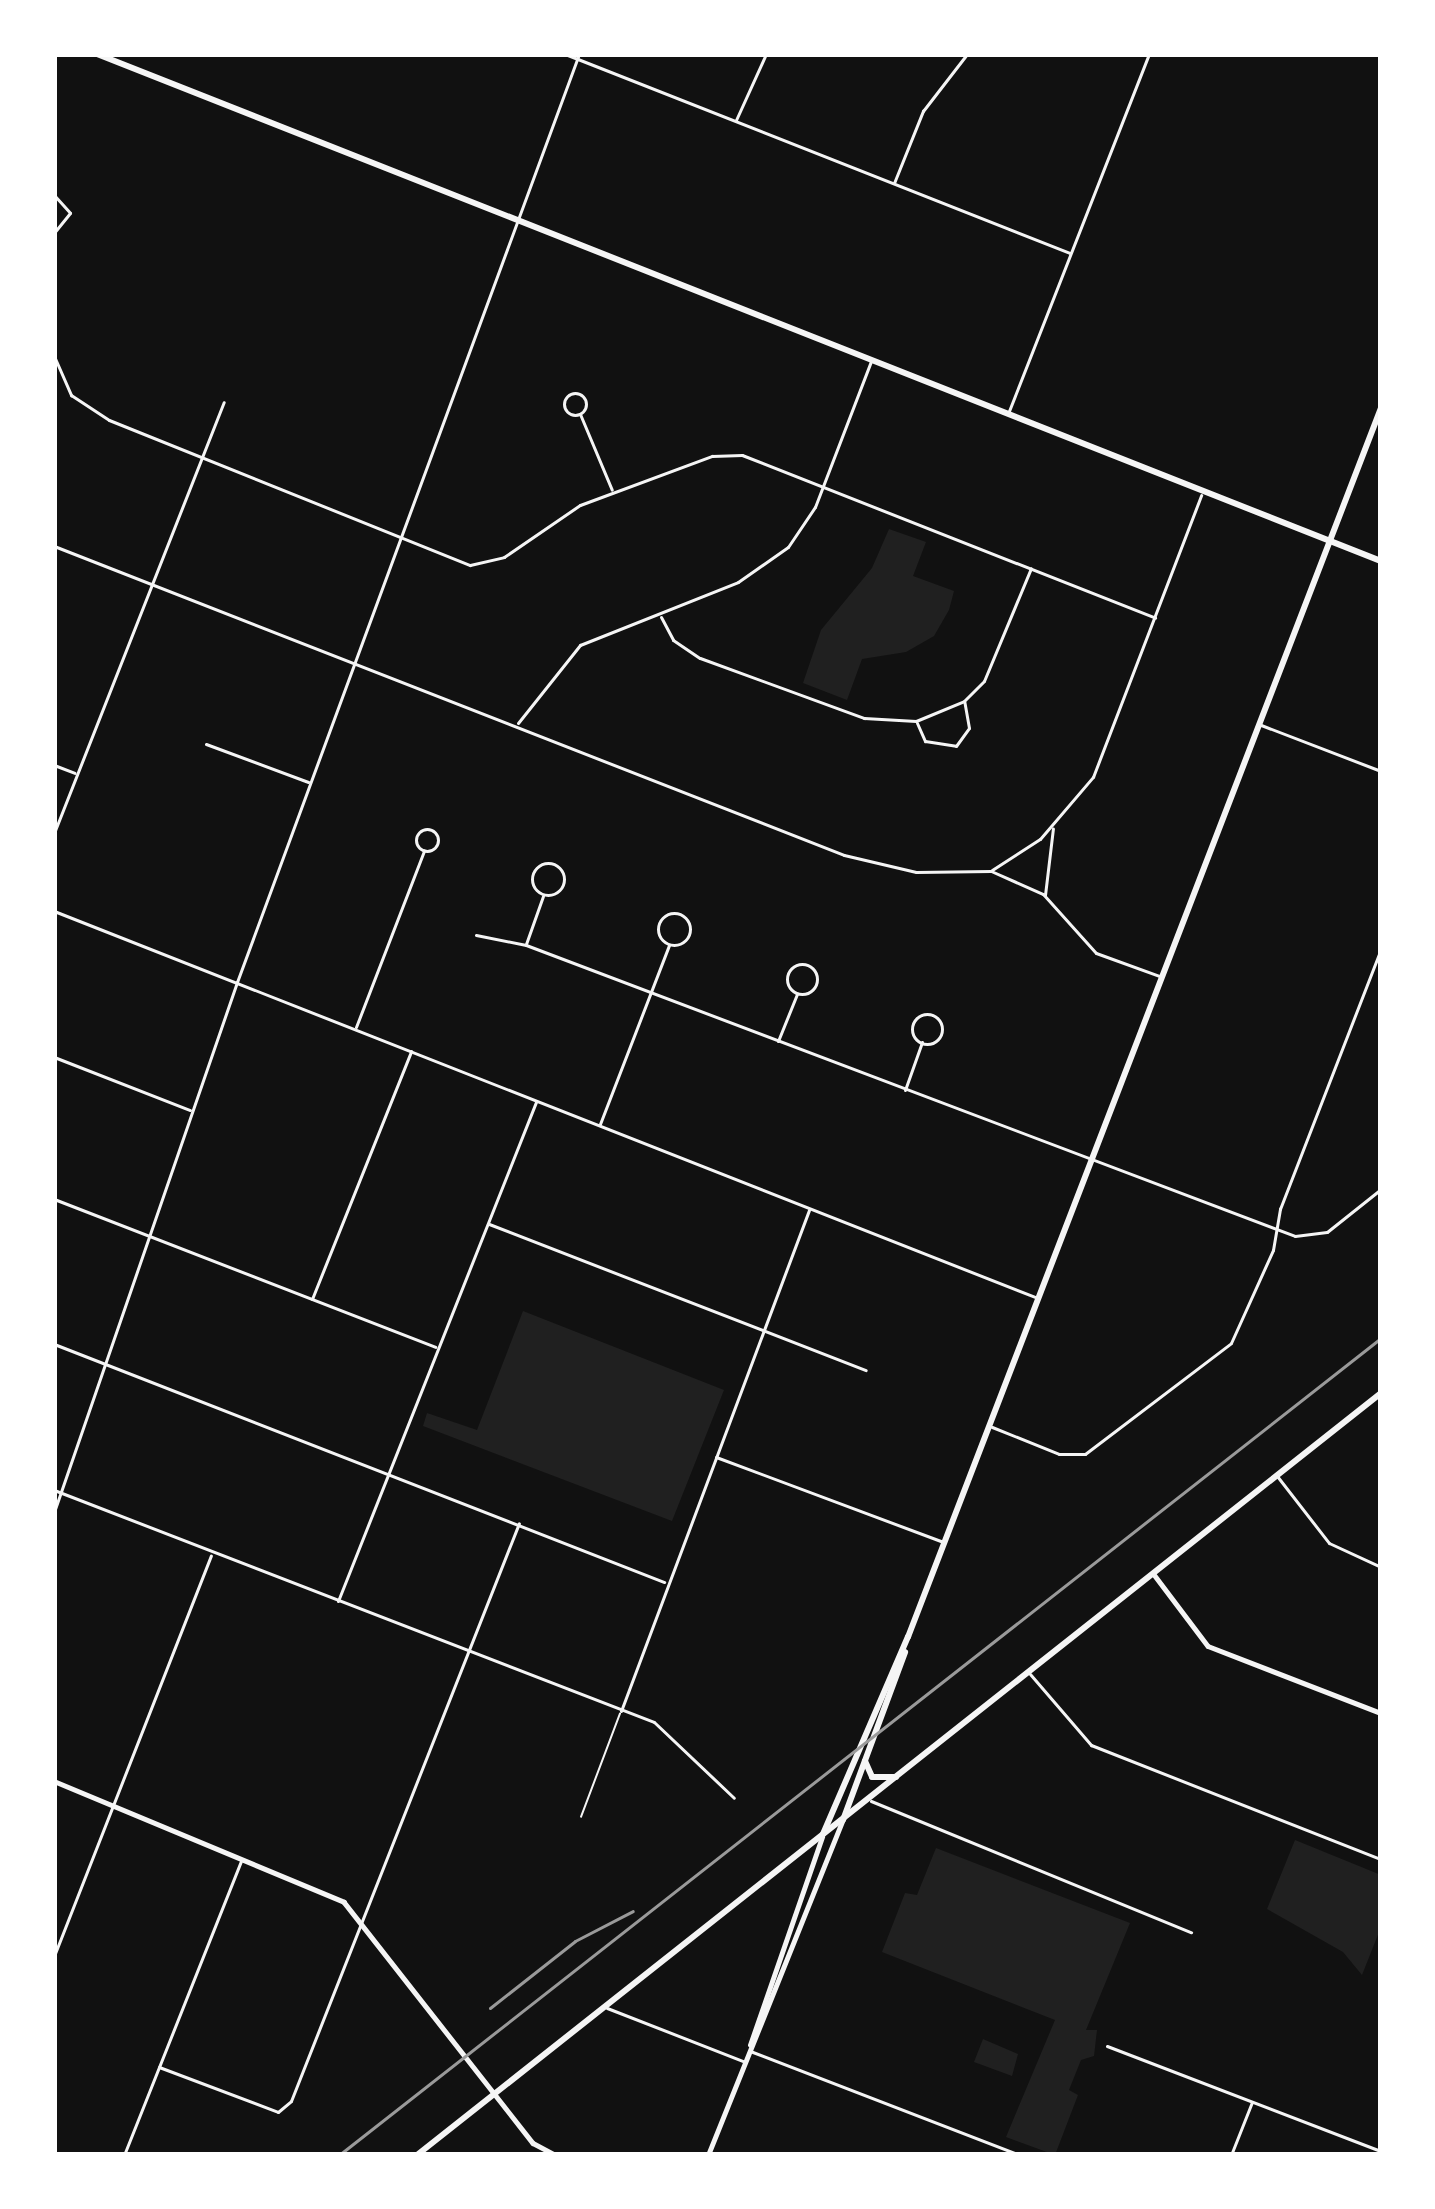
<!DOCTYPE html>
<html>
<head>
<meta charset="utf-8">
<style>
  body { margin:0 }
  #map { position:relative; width:1435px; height:2209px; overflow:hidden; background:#111; font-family:"Work Sans",sans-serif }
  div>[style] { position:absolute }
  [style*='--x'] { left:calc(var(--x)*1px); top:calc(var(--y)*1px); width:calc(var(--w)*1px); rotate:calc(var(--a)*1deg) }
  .green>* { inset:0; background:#202020 }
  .service>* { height:1.5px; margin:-0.75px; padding:0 0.75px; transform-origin:0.75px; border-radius:0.75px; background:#f5f5f5 }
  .minor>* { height:3px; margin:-1.5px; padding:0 1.5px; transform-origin:1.5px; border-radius:1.5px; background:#f5f5f5 }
  .minor>.ring { margin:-1.5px; padding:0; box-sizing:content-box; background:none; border:3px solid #f5f5f5; border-radius:50% }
  .tertiary>* { height:4.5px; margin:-2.25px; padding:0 2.25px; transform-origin:2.25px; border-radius:2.25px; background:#f5f5f5 }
  .secondary>* { height:6px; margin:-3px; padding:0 3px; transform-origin:3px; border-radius:3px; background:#f5f5f5 }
  .primary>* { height:6px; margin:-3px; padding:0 3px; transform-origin:3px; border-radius:3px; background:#f5f5f5 }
  .rail>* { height:3px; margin:-1.5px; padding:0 1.5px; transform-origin:1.5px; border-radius:1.5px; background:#9a9a9a }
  span { translate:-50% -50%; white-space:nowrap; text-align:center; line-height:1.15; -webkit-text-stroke:10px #fff; paint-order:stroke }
  .frame { position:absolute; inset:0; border:57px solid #fff; pointer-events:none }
</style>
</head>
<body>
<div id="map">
  <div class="green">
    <i style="clip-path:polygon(889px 529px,926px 542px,913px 576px,954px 591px,949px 610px,934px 636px,906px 652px,862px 659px,847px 700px,803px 683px,821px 630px,872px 568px)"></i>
    <i style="clip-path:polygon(523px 1311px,724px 1390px,672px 1521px,423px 1426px,427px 1413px,477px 1430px)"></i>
    <i style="clip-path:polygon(1295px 1840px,1381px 1875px,1381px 1927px,1362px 1975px,1343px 1952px,1267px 1909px)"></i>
    <i style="clip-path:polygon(936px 1848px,1130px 1923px,1086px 2030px,1097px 2030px,1094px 2056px,1081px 2060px,1069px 2090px,1078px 2095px,1055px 2155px,1006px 2137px,1055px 2020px,882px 1952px,905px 1893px,917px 1895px)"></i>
    <i style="clip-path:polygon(983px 2039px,1018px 2054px,1012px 2076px,974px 2062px)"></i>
  </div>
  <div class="service">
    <i style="--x:581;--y:1817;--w:110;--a:-69.3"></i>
  </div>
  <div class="minor">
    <i style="--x:565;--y:54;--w:543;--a:21.51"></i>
    <i style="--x:736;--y:120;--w:72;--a:-65.6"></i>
    <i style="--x:894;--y:183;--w:78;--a:-68.1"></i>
    <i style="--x:923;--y:111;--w:72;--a:-52.3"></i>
    <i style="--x:54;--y:195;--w:24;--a:48"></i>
    <i style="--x:70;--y:213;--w:26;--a:129"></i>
    <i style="--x:54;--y:356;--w:43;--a:66.4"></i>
    <i style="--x:71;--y:395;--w:45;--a:33.3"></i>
    <i style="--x:109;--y:420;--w:389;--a:21.9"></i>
    <i style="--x:470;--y:565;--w:35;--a:-13"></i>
    <i style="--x:504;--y:557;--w:92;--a:-34.4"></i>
    <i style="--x:580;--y:505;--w:141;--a:-20.4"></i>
    <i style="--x:712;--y:456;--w:30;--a:-2"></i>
    <i style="--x:742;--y:455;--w:444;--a:21.5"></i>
    <i class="ring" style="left:564px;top:393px;width:19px;height:19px"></i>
    <i style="--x:1009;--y:411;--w:383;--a:-68.6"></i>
    <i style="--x:580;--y:414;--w:82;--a:67.2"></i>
    <i style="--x:54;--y:546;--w:848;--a:21.36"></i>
    <i style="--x:844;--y:855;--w:74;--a:13.3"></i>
    <i style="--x:916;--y:872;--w:75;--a:-0.8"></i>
    <i style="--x:991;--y:871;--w:57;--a:23.9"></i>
    <i style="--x:1043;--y:894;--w:79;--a:48.1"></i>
    <i style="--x:1096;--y:953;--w:70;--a:20"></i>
    <i style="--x:661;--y:617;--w:26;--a:62"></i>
    <i style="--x:673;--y:640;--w:32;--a:34"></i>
    <i style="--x:700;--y:658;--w:175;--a:20.1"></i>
    <i style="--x:864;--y:718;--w:52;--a:3.3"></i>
    <i style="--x:916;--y:721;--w:52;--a:-22.6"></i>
    <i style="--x:964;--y:701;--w:28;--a:-45"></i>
    <i style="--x:984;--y:681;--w:122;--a:-67.4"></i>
    <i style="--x:518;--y:723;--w:100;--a:-51.5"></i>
    <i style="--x:580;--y:645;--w:170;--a:-21.7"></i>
    <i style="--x:738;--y:582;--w:61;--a:-35"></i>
    <i style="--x:788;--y:547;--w:48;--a:-56"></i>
    <i style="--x:815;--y:507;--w:156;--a:-69"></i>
    <i style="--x:917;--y:723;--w:20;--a:66"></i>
    <i style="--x:925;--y:741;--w:31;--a:9"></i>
    <i style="--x:956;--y:746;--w:22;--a:-54"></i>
    <i style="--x:969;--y:728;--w:27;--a:-100"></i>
    <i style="--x:1261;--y:725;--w:129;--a:21"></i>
    <i style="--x:206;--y:744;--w:109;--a:20.4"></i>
    <i style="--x:54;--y:765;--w:22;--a:21"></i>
    <i class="ring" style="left:416px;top:829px;width:19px;height:19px"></i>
    <i style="--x:54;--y:833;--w:463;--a:-68.5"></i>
    <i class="ring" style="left:532px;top:863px;width:29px;height:29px"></i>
    <i style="--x:992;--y:870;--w:57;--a:-32.9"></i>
    <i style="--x:1040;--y:839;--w:82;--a:-49.5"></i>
    <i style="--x:1093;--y:777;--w:302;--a:-69"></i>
    <i style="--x:1045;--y:895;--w:67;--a:-83.2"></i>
    <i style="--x:54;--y:911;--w:1054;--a:21.48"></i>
    <i class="ring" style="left:658px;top:913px;width:29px;height:29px"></i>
    <i style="--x:476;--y:935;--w:51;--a:11.3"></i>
    <i style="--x:526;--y:945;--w:822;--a:20.73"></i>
    <i style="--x:1295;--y:1236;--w:32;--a:-7"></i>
    <i style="--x:1327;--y:1232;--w:69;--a:-38.5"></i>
    <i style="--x:526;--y:944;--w:51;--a:-70.5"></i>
    <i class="ring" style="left:787px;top:964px;width:27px;height:27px"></i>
    <i class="ring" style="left:912px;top:1014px;width:27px;height:27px"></i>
    <i style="--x:356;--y:1027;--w:189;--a:-68.9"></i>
    <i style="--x:778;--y:1041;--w:51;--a:-68"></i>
    <i style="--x:54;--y:1057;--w:146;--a:21.3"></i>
    <i style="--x:905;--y:1090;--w:51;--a:-70.5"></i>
    <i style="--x:600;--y:1124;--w:192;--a:-68.9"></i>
    <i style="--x:54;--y:1199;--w:409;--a:21.2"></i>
    <i style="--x:489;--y:1224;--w:404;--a:21.2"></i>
    <i style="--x:312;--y:1299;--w:267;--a:-68.2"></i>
    <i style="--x:54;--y:1344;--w:655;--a:21.31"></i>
    <i style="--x:992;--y:1427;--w:72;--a:21.9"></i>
    <i style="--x:1059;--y:1454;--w:26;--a:0"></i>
    <i style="--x:1085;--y:1454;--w:183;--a:-37.2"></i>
    <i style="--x:1231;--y:1343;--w:102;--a:-65.7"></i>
    <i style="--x:1273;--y:1250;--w:42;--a:-80.3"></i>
    <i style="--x:1280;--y:1209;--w:280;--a:-68.8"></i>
    <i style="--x:716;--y:1457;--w:242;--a:20.5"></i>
    <i style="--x:1277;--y:1476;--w:85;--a:52.2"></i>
    <i style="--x:1329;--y:1543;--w:57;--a:24.8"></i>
    <i style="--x:54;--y:1490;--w:643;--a:21.14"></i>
    <i style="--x:654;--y:1722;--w:110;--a:43.5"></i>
    <i style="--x:54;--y:1512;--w:561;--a:-70.95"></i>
    <i style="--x:237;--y:982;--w:989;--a:-69.77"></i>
    <i style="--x:338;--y:1601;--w:537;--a:-68.36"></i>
    <i style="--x:1030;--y:1674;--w:94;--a:49.3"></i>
    <i style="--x:1091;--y:1745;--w:312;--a:21.5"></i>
    <i style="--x:621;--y:1711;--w:535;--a:-69.43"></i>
    <i style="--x:871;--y:1801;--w:346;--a:22.3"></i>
    <i style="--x:54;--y:1956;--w:430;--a:-68.6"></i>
    <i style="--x:607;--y:2008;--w:146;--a:21.3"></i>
    <i style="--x:1107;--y:2046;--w:293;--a:21"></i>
    <i style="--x:750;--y:2051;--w:289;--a:21.1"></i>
    <i style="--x:159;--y:2067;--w:127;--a:20.7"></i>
    <i style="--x:278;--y:2112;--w:17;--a:-40"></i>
    <i style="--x:291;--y:2101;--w:621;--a:-68.47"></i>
    <i style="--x:124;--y:2155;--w:316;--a:-68.3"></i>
    <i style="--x:1231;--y:2155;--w:57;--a:-68.4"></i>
  </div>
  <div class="tertiary">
    <i style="--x:1153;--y:1573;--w:91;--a:53"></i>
    <i style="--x:1208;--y:1646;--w:186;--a:21.2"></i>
    <i style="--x:54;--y:1781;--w:314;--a:22.6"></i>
    <i style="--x:344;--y:1902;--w:306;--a:51.9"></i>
    <i style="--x:533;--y:2143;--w:26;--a:28"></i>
    <i style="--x:750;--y:2045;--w:220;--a:-70.9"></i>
    <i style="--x:708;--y:2155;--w:361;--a:-68.1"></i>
  </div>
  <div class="secondary">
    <i style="--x:97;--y:54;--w:1380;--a:21.55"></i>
    <i style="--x:843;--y:1820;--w:179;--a:-69.7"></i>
    <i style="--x:823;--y:1834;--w:215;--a:-66.7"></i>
    <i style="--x:908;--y:1637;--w:1317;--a:-68.95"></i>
  </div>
  <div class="primary">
    <i style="--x:865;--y:1761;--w:17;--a:66"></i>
    <i style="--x:872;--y:1777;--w:24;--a:0"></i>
    <i style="--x:417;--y:2155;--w:1229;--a:-38.32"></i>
  </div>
  <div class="rail">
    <i style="--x:490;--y:2008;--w:108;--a:-38.2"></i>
    <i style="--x:575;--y:1941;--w:65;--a:-27.3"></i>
    <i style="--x:339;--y:2155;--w:1324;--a:-38.1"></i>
  </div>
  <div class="frame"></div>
</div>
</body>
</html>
